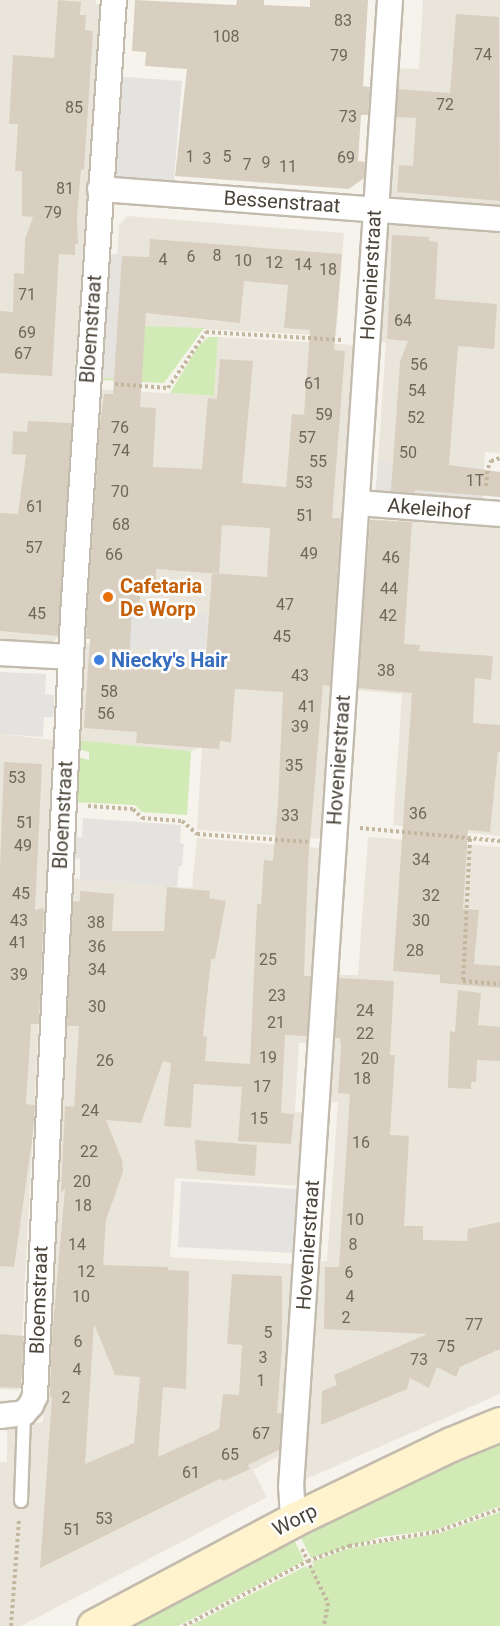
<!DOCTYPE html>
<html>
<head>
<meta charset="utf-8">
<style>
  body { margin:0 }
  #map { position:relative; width:500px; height:1626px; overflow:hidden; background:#f6f3ec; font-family:Roboto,sans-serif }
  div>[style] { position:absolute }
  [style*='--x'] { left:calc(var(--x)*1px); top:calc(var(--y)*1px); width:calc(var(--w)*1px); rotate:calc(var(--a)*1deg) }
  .residential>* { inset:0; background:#eae5da }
  .industrial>* { inset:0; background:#e6e2dd }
  .green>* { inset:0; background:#d2eab5 }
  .parking>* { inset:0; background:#e5e3e0 }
  .building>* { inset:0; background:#d8cfc1 }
  .path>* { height:4px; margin-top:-2px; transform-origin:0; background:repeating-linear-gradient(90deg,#c4b79f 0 3px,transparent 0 6px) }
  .roads { filter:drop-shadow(2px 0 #c2bbae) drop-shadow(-2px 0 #c2bbae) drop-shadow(0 2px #c2bbae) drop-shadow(0 -2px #c2bbae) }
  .lane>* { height:12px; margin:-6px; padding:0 6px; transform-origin:6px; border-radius:6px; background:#fff }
  .street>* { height:24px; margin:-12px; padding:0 12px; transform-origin:12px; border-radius:12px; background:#fff }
  .secondary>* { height:33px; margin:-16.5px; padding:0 16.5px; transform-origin:16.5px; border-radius:16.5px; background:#fff3cd }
  .dots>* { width:16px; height:16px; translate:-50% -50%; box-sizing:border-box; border:3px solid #fff; border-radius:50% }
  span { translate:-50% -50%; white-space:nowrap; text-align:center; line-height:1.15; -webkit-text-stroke:5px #fff; paint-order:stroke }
  .number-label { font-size:16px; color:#6e675b }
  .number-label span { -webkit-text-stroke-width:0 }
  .street-label { font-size:20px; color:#4b4439 }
  .food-label { font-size:20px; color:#c56008; font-weight:700 }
  .left { translate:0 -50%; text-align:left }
  .shop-label { font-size:20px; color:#366cbe; font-weight:700 }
</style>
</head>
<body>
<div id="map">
  <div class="residential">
    <i style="clip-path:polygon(0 0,96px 0,96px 4px,104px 4px,59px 636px,51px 645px,0 642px)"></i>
    <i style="clip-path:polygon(423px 0,500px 0,500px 210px,387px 202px,397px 68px,419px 69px)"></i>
    <i style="clip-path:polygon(128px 216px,344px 233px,336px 336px,145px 326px,149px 257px,117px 254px,119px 225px)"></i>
    <i style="clip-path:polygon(391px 223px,500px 232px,500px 453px,485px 452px,484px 467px,378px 461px,386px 343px,379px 340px,384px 230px)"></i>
    <i style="clip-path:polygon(218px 337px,354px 345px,322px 839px,197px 830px,202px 747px,191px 751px,77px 740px,83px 643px,205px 653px,208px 615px,83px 605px,97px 389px,214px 396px)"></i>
    <i style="clip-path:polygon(371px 519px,500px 528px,500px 836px,393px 825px,402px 694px,355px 690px)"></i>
    <i style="clip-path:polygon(0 734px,54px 740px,19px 1390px,0 1389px)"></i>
    <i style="clip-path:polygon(368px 837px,500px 847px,500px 979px,482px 986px,500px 988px,500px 1394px,306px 1479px,299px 1442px,314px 1329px,315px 1262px,327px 1261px,338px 1102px,327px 1102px,335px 975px,358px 975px)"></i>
    <i style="clip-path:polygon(197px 838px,321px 848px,308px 1043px,299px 1043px,295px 1111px,304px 1114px,299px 1186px,175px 1178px,170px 1257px,293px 1264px,282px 1454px,253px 1470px,267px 1497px,21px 1626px,0 1626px,0 1462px,7px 1462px,7px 1428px,43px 1422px,70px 878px,192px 888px)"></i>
  </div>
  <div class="industrial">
    <i style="clip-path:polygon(117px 254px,149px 257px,142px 380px,98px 378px,105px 255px)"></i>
    <i style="clip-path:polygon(378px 461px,484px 467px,482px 503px,375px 496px)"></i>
  </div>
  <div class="green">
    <i style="clip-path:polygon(145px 326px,204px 328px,164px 383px,98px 380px,98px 378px,141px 379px)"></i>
    <i style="clip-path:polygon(208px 337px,218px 337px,214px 396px,170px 393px,197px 348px)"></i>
    <i style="clip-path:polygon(77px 740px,191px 751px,187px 815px,142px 812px,135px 805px,73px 802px,75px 756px,89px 760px,89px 752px,76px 748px)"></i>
    <i style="clip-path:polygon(500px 1441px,500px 1506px,435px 1530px,381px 1537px,311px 1558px,299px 1534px)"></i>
    <i style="clip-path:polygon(500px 1512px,500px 1626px,190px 1626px,306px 1566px,308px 1569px,314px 1566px,312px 1562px,350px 1548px,437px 1534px)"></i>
    <i style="clip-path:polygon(293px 1537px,304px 1561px,178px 1626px,122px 1626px)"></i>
  </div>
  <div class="parking">
    <i style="clip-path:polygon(111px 76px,182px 81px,173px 190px,102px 184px)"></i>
    <i style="clip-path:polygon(83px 605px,208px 614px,205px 654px,93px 644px,88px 626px,82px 631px)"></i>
    <i style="clip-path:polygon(0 672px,46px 674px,45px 694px,54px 695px,54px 706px,53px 717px,44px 717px,43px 737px,0 734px)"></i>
    <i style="clip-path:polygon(83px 818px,181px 825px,180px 843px,184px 844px,182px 866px,179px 866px,177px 887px,80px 879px,80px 859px,77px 858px,69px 866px,72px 825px,79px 838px,82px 837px)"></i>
    <i style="clip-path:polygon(181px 1181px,298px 1189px,295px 1253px,178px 1247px)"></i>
  </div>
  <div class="building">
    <i style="clip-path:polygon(58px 0,81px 2px,80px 15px,86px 15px,85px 30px,93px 31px,84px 170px,81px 169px,77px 218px,78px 244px,75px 244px,75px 255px,59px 254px,52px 376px,0 373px,0 311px,13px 312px,14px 273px,24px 274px,25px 239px,33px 217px,22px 216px,22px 171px,15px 171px,18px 124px,9px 124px,13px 55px,54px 58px)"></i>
    <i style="clip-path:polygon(135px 0,236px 5px,237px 0,264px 0,264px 5px,310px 7px,310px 0,368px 0,363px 86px,370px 87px,368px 115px,361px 115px,358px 161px,365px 162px,364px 178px,349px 189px,175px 176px,187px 69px,145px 66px,146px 52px,132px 51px)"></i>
    <i style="clip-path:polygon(456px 14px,499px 17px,500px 201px,397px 192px,399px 165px,413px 166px,416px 118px,396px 117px,398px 89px,450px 93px)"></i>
    <i style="clip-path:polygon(392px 235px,429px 237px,429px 241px,438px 242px,435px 299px,497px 304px,494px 349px,458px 346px,449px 465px,500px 472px,500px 497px,415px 490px,414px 493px,391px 491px,400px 362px,408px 341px,387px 339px)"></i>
    <i style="clip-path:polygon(evenodd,150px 239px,342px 254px,334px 350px,345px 351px,332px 518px,341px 518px,330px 686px,323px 685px,308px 864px,304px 976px,311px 976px,307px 1036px,285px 1035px,281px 1113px,294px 1114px,291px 1144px,238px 1141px,242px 1087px,194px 1084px,191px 1128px,164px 1126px,171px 1063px,163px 1061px,141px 1123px,106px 1120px,122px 1160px,123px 1172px,106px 1220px,103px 1265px,168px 1267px,168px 1270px,189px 1271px,186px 1389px,163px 1387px,158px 1457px,219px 1429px,223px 1394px,239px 1395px,242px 1345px,227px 1344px,232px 1274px,282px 1276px,282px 1348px,277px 1413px,282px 1413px,279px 1450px,248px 1465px,250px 1469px,224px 1481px,219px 1479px,40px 1568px,52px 1397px,50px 1397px,50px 1390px,52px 1338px,65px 1189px,61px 1193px,65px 1106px,74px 1107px,79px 1026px,67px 1026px,73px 902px,80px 901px,80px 891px,114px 894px,112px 931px,164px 931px,167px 887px,210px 891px,209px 898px,226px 901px,215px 959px,211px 959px,203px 1036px,207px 1037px,205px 1061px,250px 1064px,257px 904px,261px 904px,264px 860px,273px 861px,278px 802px,283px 692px,235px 689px,231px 742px,220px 741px,219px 749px,136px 743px,137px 732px,84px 728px,90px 639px,86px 639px,87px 616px,100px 425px,104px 394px,113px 394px,122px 256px,149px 257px,150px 239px,244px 281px,288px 285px,284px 328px,310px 330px,304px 415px,292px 414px,286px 487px,242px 483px,253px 361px,220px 359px,217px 399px,208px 398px,202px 469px,153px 467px,156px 408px,140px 407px,146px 313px,240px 323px,244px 281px,150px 239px,222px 525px,270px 528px,267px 577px,212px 573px,205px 669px,129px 664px,132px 608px,139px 609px,141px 583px,156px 584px,156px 569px,219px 574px,222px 525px,150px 239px,94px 1324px,115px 1375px,140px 1377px,134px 1443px,85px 1464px,94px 1324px)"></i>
    <i style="clip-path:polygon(28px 421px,72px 423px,58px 636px,0 631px,0 513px,18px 514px,26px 455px,12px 454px,13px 431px,27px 432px)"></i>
    <i style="clip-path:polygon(370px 520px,412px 522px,404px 644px,420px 645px,419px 651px,493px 656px,491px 680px,475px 678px,473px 723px,500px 725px,500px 752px,498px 752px,490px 832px,468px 830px,463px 909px,479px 910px,474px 964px,500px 966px,500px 988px,440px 983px,440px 975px,393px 971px,412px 693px,358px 688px)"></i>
    <i style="clip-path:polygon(4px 762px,42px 764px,35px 910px,44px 908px,39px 1024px,31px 1024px,26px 1104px,35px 1105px,33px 1134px,14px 1267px,0 1266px,0 868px)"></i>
    <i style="clip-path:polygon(339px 978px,394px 981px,390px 1055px,395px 1055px,390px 1135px,409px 1136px,404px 1226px,423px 1226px,423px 1240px,467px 1241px,468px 1229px,500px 1222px,500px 1349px,460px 1367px,456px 1377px,437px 1367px,429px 1388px,410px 1378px,407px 1389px,321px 1425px,322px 1391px,337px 1385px,334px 1375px,427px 1334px,324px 1329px,325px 1267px,339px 1267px,350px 1094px,338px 1093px,341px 1047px,340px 1038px,335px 1038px)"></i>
    <i style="clip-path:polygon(458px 990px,481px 993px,478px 1025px,500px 1027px,500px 1061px,477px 1060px,476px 1082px,471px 1082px,471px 1089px,448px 1088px,450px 1031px,455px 1032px)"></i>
    <i style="clip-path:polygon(195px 1140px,257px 1145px,255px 1176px,197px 1171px)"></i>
    <i style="clip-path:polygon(0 1334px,24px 1336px,21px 1388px,0 1387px)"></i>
  </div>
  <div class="path">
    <i style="--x:115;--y:384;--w:53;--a:4.3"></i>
    <i style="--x:168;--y:388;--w:68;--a:-55.8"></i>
    <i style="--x:206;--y:332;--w:136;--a:3.4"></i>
    <i style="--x:486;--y:486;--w:18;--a:-84"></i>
    <i style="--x:488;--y:468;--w:8;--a:-67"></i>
    <i style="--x:491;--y:461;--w:9;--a:-18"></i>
    <i style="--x:88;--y:806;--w:45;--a:3.8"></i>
    <i style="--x:133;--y:809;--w:13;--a:45"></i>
    <i style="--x:142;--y:818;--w:40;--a:4.3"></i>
    <i style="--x:182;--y:821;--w:20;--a:41"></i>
    <i style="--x:197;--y:834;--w:111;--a:4.1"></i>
    <i style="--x:360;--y:828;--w:141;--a:5.3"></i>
    <i style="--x:470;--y:839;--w:142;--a:92.8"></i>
    <i style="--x:463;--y:981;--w:37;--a:5"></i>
    <i style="--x:302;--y:1549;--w:60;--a:64.3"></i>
    <i style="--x:328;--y:1603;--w:23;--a:100"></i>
    <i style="--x:11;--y:1626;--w:106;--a:-85.7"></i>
    <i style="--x:184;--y:1626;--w:140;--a:-27.7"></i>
    <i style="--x:308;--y:1561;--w:44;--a:-20.1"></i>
    <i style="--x:349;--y:1546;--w:88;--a:-9.1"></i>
    <i style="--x:436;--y:1532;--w:68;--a:-19.8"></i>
  </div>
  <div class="roads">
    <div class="lane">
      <i style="--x:21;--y:1501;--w:88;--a:-88"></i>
    </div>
    <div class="street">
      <i style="--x:100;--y:189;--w:401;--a:4.3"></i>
      <i style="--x:357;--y:503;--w:143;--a:4.4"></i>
      <i style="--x:0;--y:653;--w:71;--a:3.2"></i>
      <i style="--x:0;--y:1416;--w:24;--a:-7"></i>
      <i style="--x:24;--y:1413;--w:11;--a:-49"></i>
      <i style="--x:31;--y:1405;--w:10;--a:-66"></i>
      <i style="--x:35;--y:1396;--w:782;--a:-87.21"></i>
      <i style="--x:73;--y:615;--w:616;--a:-86.19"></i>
      <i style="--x:293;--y:1520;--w:33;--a:-93"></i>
      <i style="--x:291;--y:1487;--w:1490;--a:-86.19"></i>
    </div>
    <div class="secondary">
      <i style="--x:94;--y:1626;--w:225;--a:-28"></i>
      <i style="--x:293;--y:1520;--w:175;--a:-25.7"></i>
      <i style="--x:451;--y:1444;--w:53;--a:-22.2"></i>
    </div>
  </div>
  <div class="dots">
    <i style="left:108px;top:597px;background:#e8710a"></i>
    <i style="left:99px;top:660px;background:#3f7fe0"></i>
  </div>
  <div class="number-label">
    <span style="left:343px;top:21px">83</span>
    <span style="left:226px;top:37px">108</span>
    <span style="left:483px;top:55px">74</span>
    <span style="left:339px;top:56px">79</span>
    <span style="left:445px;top:105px">72</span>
    <span style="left:74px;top:108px">85</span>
    <span style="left:348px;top:117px">73</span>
    <span style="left:190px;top:157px">1</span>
    <span style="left:227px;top:157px">5</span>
    <span style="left:346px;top:158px">69</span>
    <span style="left:207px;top:159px">3</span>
    <span style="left:266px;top:163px">9</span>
    <span style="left:247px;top:165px">7</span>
    <span style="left:288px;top:167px">11</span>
    <span style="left:65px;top:189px">81</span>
    <span style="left:53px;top:213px">79</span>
    <span style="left:217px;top:256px">8</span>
    <span style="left:191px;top:257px">6</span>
    <span style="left:163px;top:260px">4</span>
    <span style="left:243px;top:261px">10</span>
    <span style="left:274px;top:263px">12</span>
    <span style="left:303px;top:265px">14</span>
    <span style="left:328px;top:270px">18</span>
    <span style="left:27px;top:295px">71</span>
    <span style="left:403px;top:321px">64</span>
    <span style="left:27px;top:333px">69</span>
    <span style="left:23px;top:354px">67</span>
    <span style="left:419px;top:365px">56</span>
    <span style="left:313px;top:384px">61</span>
    <span style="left:417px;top:391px">54</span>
    <span style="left:324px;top:415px">59</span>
    <span style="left:416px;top:418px">52</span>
    <span style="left:120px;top:428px">76</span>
    <span style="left:307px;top:438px">57</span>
    <span style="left:121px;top:451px">74</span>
    <span style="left:408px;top:453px">50</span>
    <span style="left:318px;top:462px">55</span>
    <span style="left:475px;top:481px">1T</span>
    <span style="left:304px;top:483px">53</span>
    <span style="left:120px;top:492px">70</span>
    <span style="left:35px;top:507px">61</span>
    <span style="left:305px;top:516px">51</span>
    <span style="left:121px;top:525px">68</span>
    <span style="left:34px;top:548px">57</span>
    <span style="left:309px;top:554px">49</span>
    <span style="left:114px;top:555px">66</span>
    <span style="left:391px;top:558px">46</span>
    <span style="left:389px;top:589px">44</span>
    <span style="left:285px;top:605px">47</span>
    <span style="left:37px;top:614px">45</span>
    <span style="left:388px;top:616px">42</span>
    <span style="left:282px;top:637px">45</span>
    <span style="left:386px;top:671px">38</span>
    <span style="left:300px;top:676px">43</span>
    <span style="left:109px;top:692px">58</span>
    <span style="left:307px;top:707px">41</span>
    <span style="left:106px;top:714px">56</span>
    <span style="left:300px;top:727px">39</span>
    <span style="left:294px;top:766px">35</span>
    <span style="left:17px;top:778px">53</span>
    <span style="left:418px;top:814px">36</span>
    <span style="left:290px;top:816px">33</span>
    <span style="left:25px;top:823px">51</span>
    <span style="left:23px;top:846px">49</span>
    <span style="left:421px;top:860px">34</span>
    <span style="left:21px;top:894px">45</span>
    <span style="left:431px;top:896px">32</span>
    <span style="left:19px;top:921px">43</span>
    <span style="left:421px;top:921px">30</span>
    <span style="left:96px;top:923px">38</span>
    <span style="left:18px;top:943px">41</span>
    <span style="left:97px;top:947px">36</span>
    <span style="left:415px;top:951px">28</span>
    <span style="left:268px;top:960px">25</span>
    <span style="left:97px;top:970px">34</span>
    <span style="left:19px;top:975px">39</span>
    <span style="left:277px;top:996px">23</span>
    <span style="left:97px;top:1007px">30</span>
    <span style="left:365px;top:1011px">24</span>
    <span style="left:276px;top:1023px">21</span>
    <span style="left:365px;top:1034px">22</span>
    <span style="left:268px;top:1058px">19</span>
    <span style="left:370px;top:1059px">20</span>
    <span style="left:105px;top:1061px">26</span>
    <span style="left:362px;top:1079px">18</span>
    <span style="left:262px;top:1087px">17</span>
    <span style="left:90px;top:1111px">24</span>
    <span style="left:259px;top:1119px">15</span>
    <span style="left:361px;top:1143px">16</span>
    <span style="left:89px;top:1152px">22</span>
    <span style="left:82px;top:1182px">20</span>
    <span style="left:83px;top:1206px">18</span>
    <span style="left:355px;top:1220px">10</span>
    <span style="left:77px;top:1245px">14</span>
    <span style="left:353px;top:1245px">8</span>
    <span style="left:86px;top:1272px">12</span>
    <span style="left:349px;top:1273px">6</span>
    <span style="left:81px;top:1297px">10</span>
    <span style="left:350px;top:1297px">4</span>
    <span style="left:346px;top:1318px">2</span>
    <span style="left:474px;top:1325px">77</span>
    <span style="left:268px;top:1333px">5</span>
    <span style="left:78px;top:1342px">6</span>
    <span style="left:446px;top:1347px">75</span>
    <span style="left:263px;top:1358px">3</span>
    <span style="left:419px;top:1360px">73</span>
    <span style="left:77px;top:1370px">4</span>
    <span style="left:261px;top:1381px">1</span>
    <span style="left:66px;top:1398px">2</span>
    <span style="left:261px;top:1434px">67</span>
    <span style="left:230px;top:1455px">65</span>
    <span style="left:191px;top:1473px">61</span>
    <span style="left:104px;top:1519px">53</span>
    <span style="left:72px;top:1530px">51</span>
  </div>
  <div class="street-label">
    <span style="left:282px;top:202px;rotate:4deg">Bessenstraat</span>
    <span style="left:371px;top:275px;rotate:-87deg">Hovenierstraat</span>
    <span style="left:91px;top:329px;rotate:-86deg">Bloemstraat</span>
    <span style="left:429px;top:509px;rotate:5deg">Akeleihof</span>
    <span style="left:339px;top:760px;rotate:-86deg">Hovenierstraat</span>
    <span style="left:63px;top:815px;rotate:-87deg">Bloemstraat</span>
    <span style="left:308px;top:1245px;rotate:-86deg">Hovenierstraat</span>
    <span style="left:39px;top:1300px;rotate:-88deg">Bloemstraat</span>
    <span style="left:295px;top:1520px;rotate:-27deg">Worp</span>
  </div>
  <div class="food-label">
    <span class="left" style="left:120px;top:598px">Cafetaria<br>De Worp</span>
  </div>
  <div class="shop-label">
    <span class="left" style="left:111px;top:660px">Niecky's Hair</span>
  </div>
</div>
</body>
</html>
